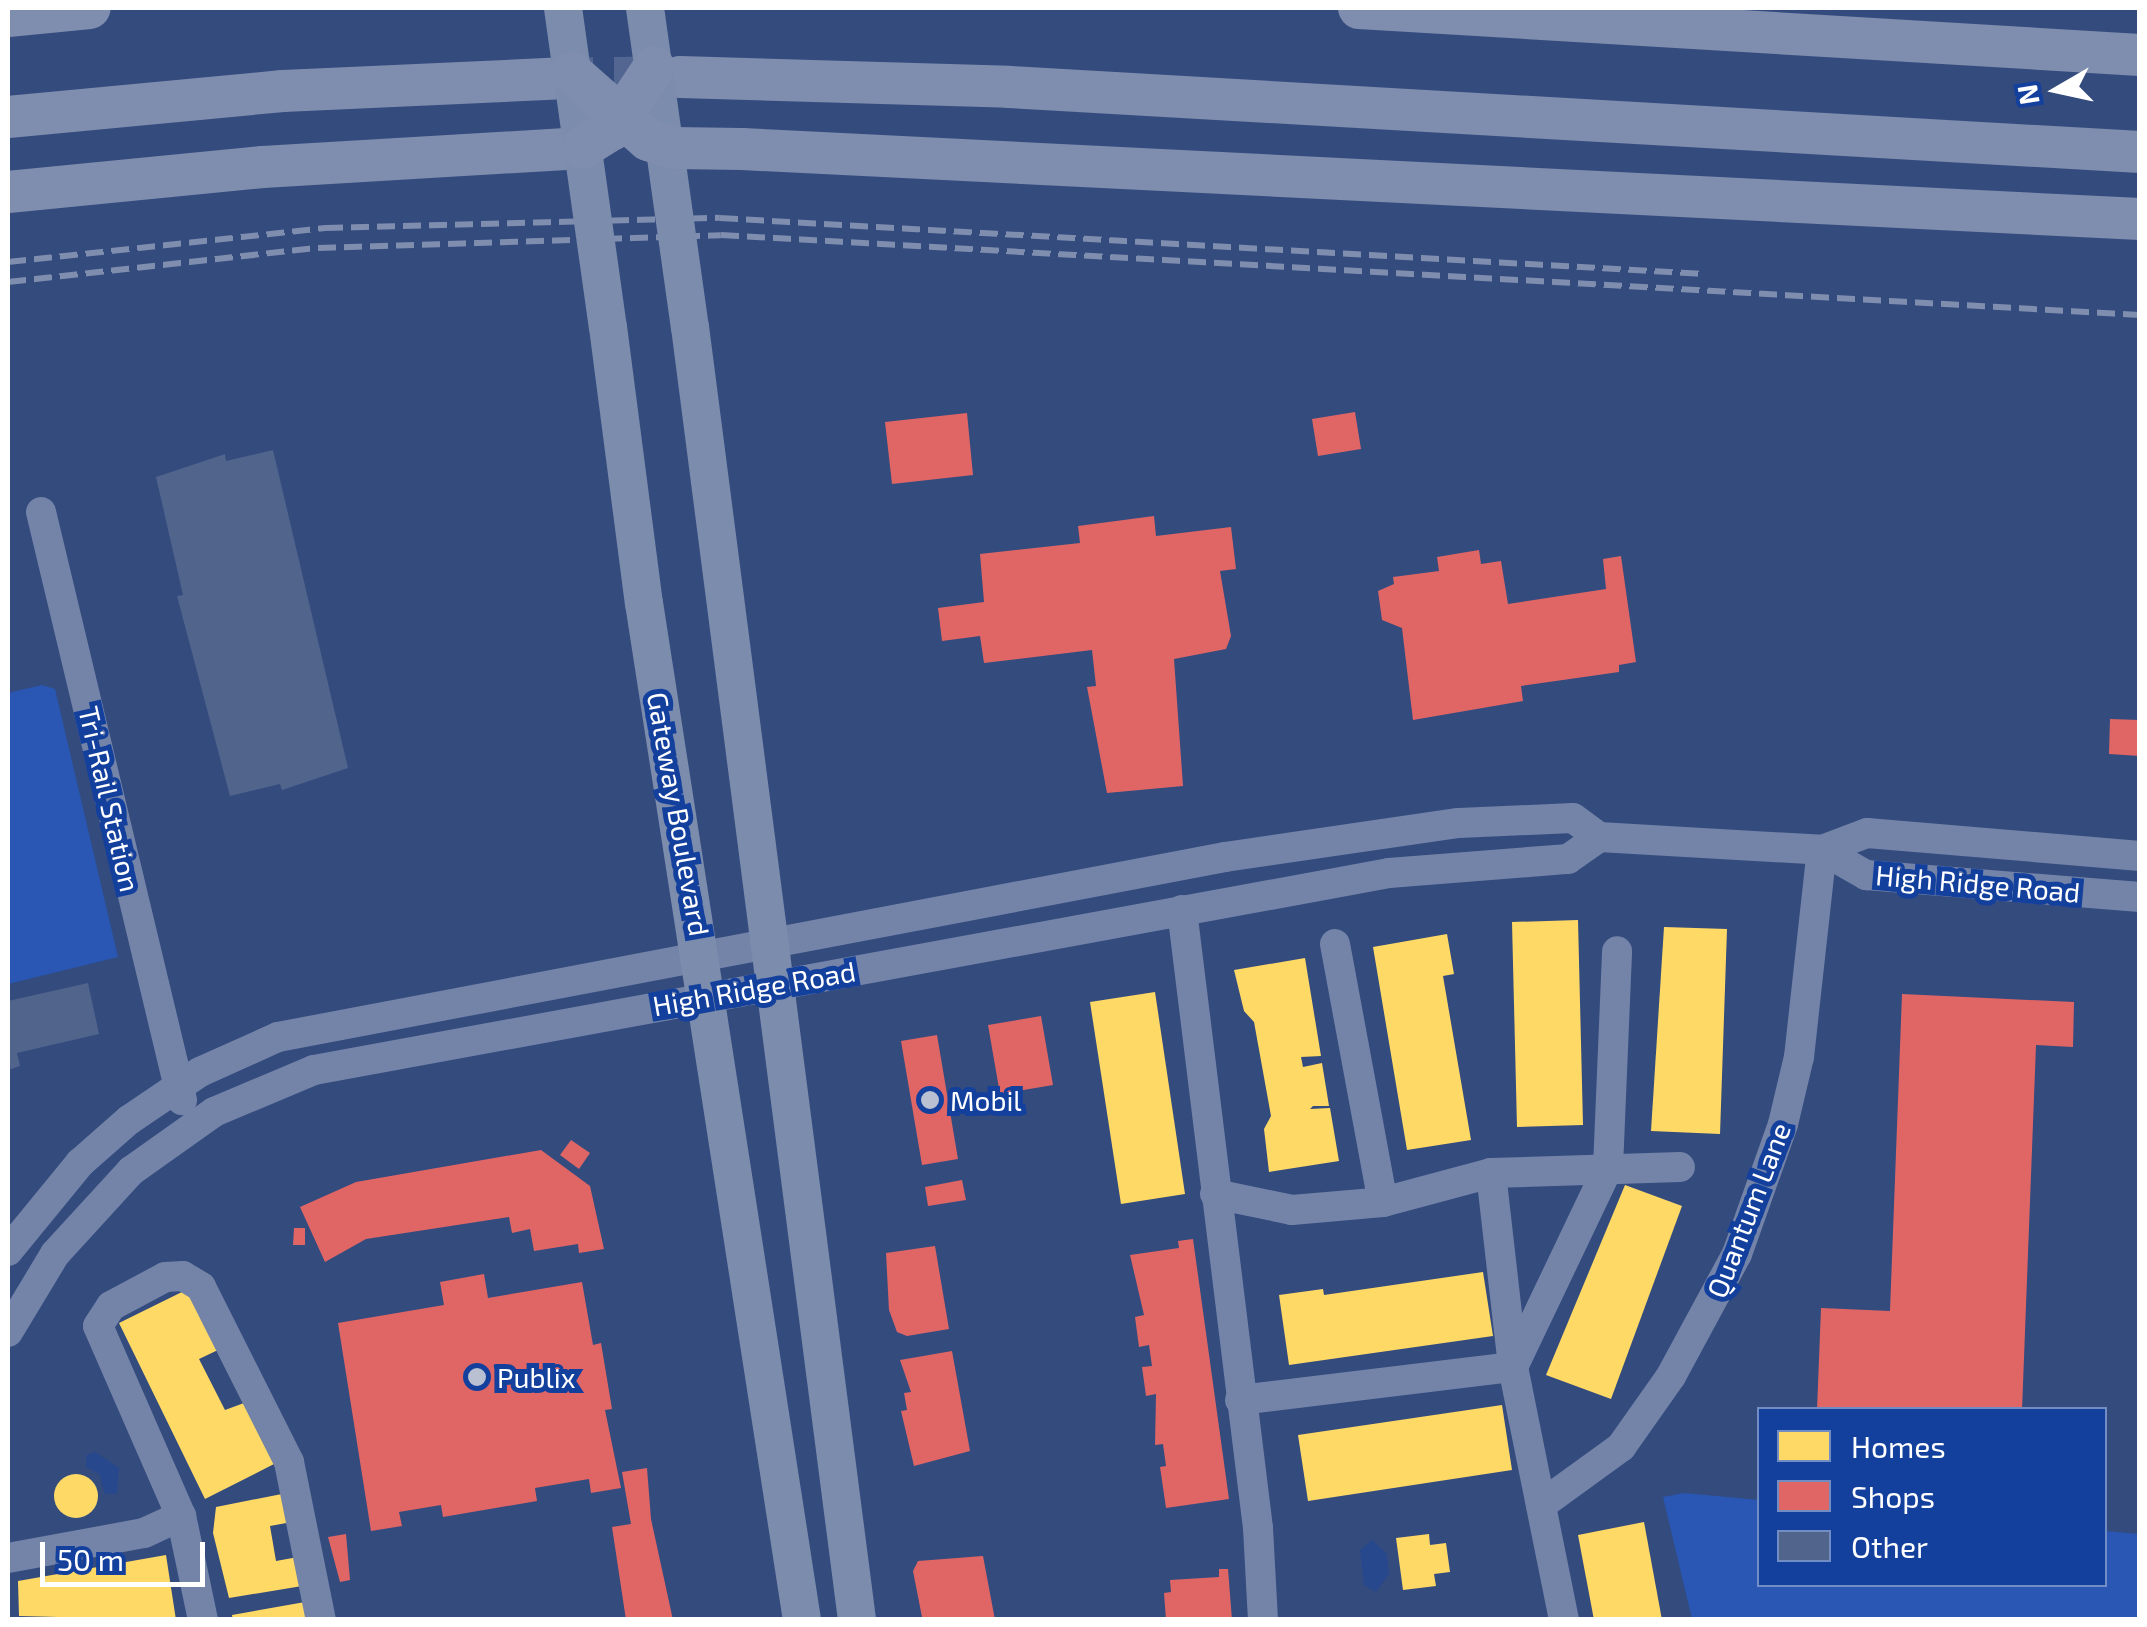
<!DOCTYPE html>
<html>
<head>
<meta charset="utf-8">
<style>
  body { margin:0 }
  #map { position:relative; width:2147px; height:1627px; overflow:hidden; background:#344b7e; font-family:"Exo 2",sans-serif }
  div>[style] { position:absolute }
  [style*='--x'] { left:calc(var(--x)*1px); top:calc(var(--y)*1px); width:calc(var(--w)*1px); rotate:calc(var(--a)*1deg) }
  .green>* { inset:0; background:#2957b3 }
  .water>* { inset:0; background:#28488d }
  .homes>* { inset:0; background:#ffd966 }
  .round { border-radius:50% }
  .shops>* { inset:0; background:#e06666 }
  .building>* { inset:0; background:#51648c }
  .highway-tunnel>* { height:42px; margin-top:-21px; transform-origin:0; background:repeating-linear-gradient(90deg,#526691 0 42px,transparent 0 63px) }
  .minor>* { height:30px; margin:-15px; padding:0 15px; transform-origin:15px; border-radius:15px; background:#7484a8 }
  .major>* { height:38px; margin:-19px; padding:0 19px; transform-origin:19px; border-radius:19px; background:#7c8cad }
  .highway>* { height:42px; margin:-21px; padding:0 21px; transform-origin:21px; border-radius:21px; background:#7f8dae }
  .rail>* { height:6px; margin-top:-3px; transform-origin:0; background:repeating-linear-gradient(90deg,#7f8dae 0 18px,transparent 0 26px) }
  .major-bridge>* { height:38px; margin:-19px; padding:0 19px; transform-origin:19px; border-radius:19px; background:#7c8cad }
  .highway-bridge>* { height:42px; margin:-21px; padding:0 21px; transform-origin:21px; border-radius:21px; background:#7f8dae }
  .dots>* { width:28px; height:28px; translate:-50% -50%; box-sizing:border-box; border:5px solid #14409d; border-radius:50% }
  span { translate:-50% -50%; white-space:nowrap; text-align:center; line-height:1.15; -webkit-text-stroke:10px #14409d; paint-order:stroke }
  .street-label { font-size:28px; color:#fff }
  .poi-label { font-size:28px; color:#fff }
  .left { translate:0 -50%; text-align:left }
  .frame { position:absolute; inset:0; border:10px solid #fff; pointer-events:none }
  .legend { position:absolute; left:1757px; top:1407px; width:350px; height:180px; box-sizing:border-box; background:#14409d; border:2px solid #728cc4; margin:0; padding:12px 18px; list-style:none; font-size:30px; color:#fff }
  .legend li { display:flex; align-items:center; gap:20px; height:50px }
  .legend b { width:50px; border:2px solid #728cc4 }
  .north { position:absolute; left:2007px; top:40px; width:100px; height:100px; -webkit-text-stroke:8px #14409d; paint-order:stroke; rotate:261deg; font-size:28px; font-weight:700; line-height:40px; text-align:center; color:#fff }
  .north::after { content:''; display:block; margin:auto; width:35px; height:45px; background:#fff; clip-path:polygon(50% 0,100% 100%,50% 72%,0 100%) }
  .scale { position:absolute; left:40px; top:1542px; width:165px; height:45px; box-sizing:border-box; border:5px solid #fff; border-top:0; padding-left:12px; font-size:30px; line-height:35px; white-space:nowrap; color:#fff; -webkit-text-stroke:8px #14409d; paint-order:stroke }
</style>
</head>
<body>
<div id="map">
  <div class="green">
    <i style="clip-path:polygon(42px 685px,55px 689px,118px 957px,8px 984px,8px 693px)"></i>
    <i style="clip-path:polygon(1684px 1493px,1759px 1500px,1760px 1584px,2104px 1584px,2105px 1531px,2139px 1534px,2139px 1619px,1692px 1619px,1663px 1497px)"></i>
  </div>
  <div class="water">
    <i style="clip-path:polygon(95px 1452px,119px 1468px,117px 1494px,105px 1494px,99px 1474px,86px 1467px,86px 1455px)"></i>
    <i style="clip-path:polygon(1372px 1540px,1387px 1554px,1389px 1574px,1376px 1592px,1364px 1585px,1360px 1550px)"></i>
  </div>
  <div class="homes">
    <i style="clip-path:polygon(1578px 920px,1583px 1125px,1517px 1127px,1512px 922px)"></i>
    <i style="clip-path:polygon(1664px 927px,1727px 929px,1720px 1134px,1651px 1131px)"></i>
    <i style="clip-path:polygon(1447px 934px,1454px 974px,1443px 976px,1471px 1140px,1407px 1150px,1373px 947px)"></i>
    <i style="clip-path:polygon(1305px 958px,1321px 1056px,1301px 1057px,1303px 1067px,1322px 1063px,1329px 1106px,1313px 1106px,1310px 1109px,1330px 1108px,1339px 1161px,1269px 1172px,1264px 1129px,1271px 1116px,1254px 1022px,1244px 1011px,1234px 970px)"></i>
    <i style="clip-path:polygon(1155px 992px,1185px 1194px,1121px 1204px,1090px 1002px)"></i>
    <i style="clip-path:polygon(1625px 1185px,1682px 1206px,1611px 1399px,1546px 1375px)"></i>
    <i style="clip-path:polygon(1483px 1272px,1493px 1336px,1289px 1365px,1279px 1295px,1323px 1289px,1324px 1295px)"></i>
    <i style="clip-path:polygon(188px 1289px,218px 1350px,199px 1359px,225px 1410px,244px 1403px,274px 1464px,205px 1499px,119px 1323px)"></i>
    <i style="clip-path:polygon(1502px 1405px,1512px 1470px,1308px 1501px,1298px 1435px)"></i>
    <i class="round" style="left:54px;top:1474px;width:44px;height:44px"></i>
    <i style="clip-path:polygon(287px 1493px,292px 1522px,270px 1526px,276px 1561px,298px 1557px,302px 1586px,229px 1598px,213px 1533px,216px 1507px)"></i>
    <i style="clip-path:polygon(1644px 1522px,1662px 1620px,1594px 1620px,1578px 1535px)"></i>
    <i style="clip-path:polygon(1429px 1534px,1430px 1545px,1446px 1543px,1450px 1572px,1434px 1574px,1436px 1586px,1403px 1590px,1396px 1538px)"></i>
    <i style="clip-path:polygon(166px 1555px,176px 1620px,19px 1616px,18px 1581px)"></i>
    <i style="clip-path:polygon(305px 1602px,308px 1620px,233px 1620px,232px 1615px)"></i>
  </div>
  <div class="shops">
    <i style="clip-path:polygon(1355px 412px,1361px 449px,1318px 456px,1312px 419px)"></i>
    <i style="clip-path:polygon(967px 413px,973px 475px,892px 484px,885px 422px)"></i>
    <i style="clip-path:polygon(1154px 516px,1156px 536px,1231px 527px,1236px 569px,1220px 571px,1231px 636px,1226px 649px,1174px 659px,1183px 786px,1107px 793px,1087px 687px,1096px 686px,1092px 650px,984px 663px,980px 636px,942px 641px,938px 608px,984px 602px,980px 554px,1080px 543px,1078px 526px)"></i>
    <i style="clip-path:polygon(1479px 550px,1481px 564px,1501px 561px,1508px 604px,1606px 589px,1603px 559px,1621px 556px,1636px 662px,1619px 665px,1619px 672px,1521px 686px,1523px 701px,1413px 720px,1402px 628px,1382px 620px,1378px 591px,1394px 584px,1393px 577px,1439px 571px,1437px 557px)"></i>
    <i style="clip-path:polygon(2110px 719px,2140px 720px,2140px 756px,2109px 754px)"></i>
    <i style="clip-path:polygon(1902px 994px,2074px 1002px,2073px 1047px,2036px 1045px,2022px 1410px,1817px 1410px,1821px 1308px,1890px 1311px)"></i>
    <i style="clip-path:polygon(1041px 1016px,1053px 1085px,1000px 1094px,988px 1025px)"></i>
    <i style="clip-path:polygon(937px 1035px,958px 1159px,922px 1165px,901px 1041px)"></i>
    <i style="clip-path:polygon(571px 1140px,590px 1153px,579px 1169px,560px 1155px)"></i>
    <i style="clip-path:polygon(541px 1150px,590px 1186px,604px 1249px,579px 1253px,578px 1244px,534px 1251px,530px 1229px,512px 1233px,509px 1217px,366px 1239px,325px 1262px,300px 1207px,356px 1182px)"></i>
    <i style="clip-path:polygon(962px 1180px,966px 1200px,928px 1206px,925px 1187px)"></i>
    <i style="clip-path:polygon(294px 1228px,305px 1228px,305px 1245px,293px 1245px)"></i>
    <i style="clip-path:polygon(1193px 1239px,1229px 1499px,1166px 1508px,1160px 1467px,1166px 1466px,1163px 1444px,1155px 1445px,1156px 1394px,1146px 1396px,1142px 1367px,1152px 1366px,1149px 1345px,1139px 1347px,1135px 1317px,1144px 1315px,1130px 1255px,1179px 1248px,1178px 1241px)"></i>
    <i style="clip-path:polygon(935px 1246px,949px 1329px,907px 1336px,897px 1332px,889px 1310px,886px 1253px)"></i>
    <i style="clip-path:polygon(484px 1274px,488px 1298px,582px 1282px,593px 1345px,601px 1343px,612px 1409px,605px 1410px,621px 1488px,591px 1493px,589px 1479px,535px 1488px,537px 1501px,443px 1517px,441px 1505px,399px 1512px,402px 1526px,371px 1531px,338px 1323px,444px 1305px,440px 1282px)"></i>
    <i style="clip-path:polygon(952px 1351px,970px 1451px,914px 1466px,901px 1411px,907px 1410px,904px 1393px,911px 1392px,900px 1360px)"></i>
    <i style="clip-path:polygon(647px 1468px,651px 1519px,673px 1620px,626px 1620px,612px 1527px,631px 1524px,622px 1472px)"></i>
    <i style="clip-path:polygon(346px 1534px,350px 1580px,340px 1582px,328px 1537px)"></i>
    <i style="clip-path:polygon(983px 1556px,995px 1620px,922px 1617px,913px 1571px,918px 1561px)"></i>
    <i style="clip-path:polygon(1219px 1569px,1228px 1569px,1232px 1620px,1166px 1620px,1164px 1593px,1171px 1592px,1170px 1580px,1219px 1577px)"></i>
  </div>
  <div class="building">
    <i style="clip-path:polygon(273px 450px,348px 768px,282px 790px,280px 784px,230px 796px,177px 596px,183px 595px,156px 477px,225px 454px,226px 461px)"></i>
    <i style="clip-path:polygon(88px 983px,99px 1034px,17px 1053px,20px 1066px,8px 1070px,8px 1001px)"></i>
  </div>
  <div class="highway-tunnel">
    <i style="--x:551;--y:79;--w:129;--a:-0.9"></i>
  </div>
  <div class="minor">
    <i style="--x:41;--y:512;--w:605;--a:76.52"></i>
    <i style="--x:1822;--y:850;--w:48;--a:-20.7"></i>
    <i style="--x:1867;--y:833;--w:274;--a:4.8"></i>
    <i style="--x:1182;--y:910;--w:623;--a:82.99"></i>
    <i style="--x:1258;--y:1528;--w:92;--a:86.9"></i>
    <i style="--x:1335;--y:944;--w:262;--a:79.5"></i>
    <i style="--x:1491;--y:1173;--w:195;--a:83.5"></i>
    <i style="--x:1513;--y:1367;--w:258;--a:78.6"></i>
    <i style="--x:1215;--y:1194;--w:79;--a:11.7"></i>
    <i style="--x:1292;--y:1210;--w:91;--a:-5"></i>
    <i style="--x:1383;--y:1202;--w:112;--a:-15"></i>
    <i style="--x:1491;--y:1173;--w:189;--a:-1.8"></i>
    <i style="--x:8;--y:1251;--w:114;--a:-50.7"></i>
    <i style="--x:80;--y:1163;--w:65;--a:-41.3"></i>
    <i style="--x:129;--y:1120;--w:86;--a:-34.1"></i>
    <i style="--x:200;--y:1072;--w:85;--a:-24.2"></i>
    <i style="--x:278;--y:1037;--w:964;--a:-10.76"></i>
    <i style="--x:1225;--y:857;--w:236;--a:-8.3"></i>
    <i style="--x:1459;--y:823;--w:114;--a:-2.5"></i>
    <i style="--x:1573;--y:818;--w:32;--a:36"></i>
    <i style="--x:1599;--y:837;--w:223;--a:3.3"></i>
    <i style="--x:1822;--y:850;--w:51;--a:29.6"></i>
    <i style="--x:1866;--y:875;--w:275;--a:4.6"></i>
    <i style="--x:8;--y:1332;--w:91;--a:-58.9"></i>
    <i style="--x:55;--y:1254;--w:113;--a:-47.5"></i>
    <i style="--x:131;--y:1171;--w:102;--a:-35.4"></i>
    <i style="--x:214;--y:1112;--w:108;--a:-22.8"></i>
    <i style="--x:314;--y:1070;--w:1093;--a:-10.38"></i>
    <i style="--x:1389;--y:873;--w:180;--a:-4.5"></i>
    <i style="--x:1568;--y:859;--w:38;--a:-35"></i>
    <i style="--x:1240;--y:1400;--w:275;--a:-6.9"></i>
    <i style="--x:1513;--y:1367;--w:221;--a:-64.5"></i>
    <i style="--x:1608;--y:1168;--w:217;--a:-87.6"></i>
    <i style="--x:1541;--y:1505;--w:99;--a:-35.9"></i>
    <i style="--x:1621;--y:1447;--w:87;--a:-54.8"></i>
    <i style="--x:1671;--y:1376;--w:139;--a:-61.6"></i>
    <i style="--x:1737;--y:1254;--w:138;--a:-70.5"></i>
    <i style="--x:1783;--y:1124;--w:69;--a:-76.6"></i>
    <i style="--x:1799;--y:1057;--w:208;--a:-83.7"></i>
    <i style="--x:8;--y:1558;--w:138;--a:-10.4"></i>
    <i style="--x:144;--y:1533;--w:41;--a:-24.7"></i>
    <i style="--x:203;--y:1620;--w:106;--a:-101.9"></i>
    <i style="--x:181;--y:1516;--w:207;--a:-113.6"></i>
    <i style="--x:98;--y:1326;--w:24;--a:-57"></i>
    <i style="--x:111;--y:1306;--w:61;--a:-28.2"></i>
    <i style="--x:165;--y:1277;--w:18;--a:-3"></i>
    <i style="--x:183;--y:1276;--w:21;--a:31"></i>
    <i style="--x:201;--y:1287;--w:196;--a:63.3"></i>
    <i style="--x:289;--y:1462;--w:161;--a:78.6"></i>
  </div>
  <div class="major">
    <i style="--x:608;--y:327;--w:278;--a:82.6"></i>
    <i style="--x:644;--y:603;--w:1029;--a:81.17"></i>
    <i style="--x:690;--y:327;--w:1304;--a:82.64"></i>
  </div>
  <div class="highway">
    <i style="--x:1359;--y:8;--w:782;--a:3.44"></i>
    <i style="--x:8;--y:16;--w:82;--a:-5.6"></i>
    <i style="--x:680;--y:77;--w:329;--a:1.7"></i>
    <i style="--x:1009;--y:87;--w:1133;--a:3.29"></i>
    <i style="--x:8;--y:117;--w:276;--a:-5.4"></i>
    <i style="--x:283;--y:91;--w:268;--a:-2.6"></i>
    <i style="--x:742;--y:149;--w:1400;--a:2.87"></i>
    <i style="--x:8;--y:192;--w:256;--a:-5.6"></i>
    <i style="--x:263;--y:167;--w:320;--a:-3.4"></i>
  </div>
  <div class="rail">
    <i style="--x:8;--y:262;--w:319;--a:-6.1"></i>
    <i style="--x:325;--y:228;--w:395;--a:-1.5"></i>
    <i style="--x:720;--y:218;--w:986;--a:3.26"></i>
    <i style="--x:8;--y:282;--w:312;--a:-6.3"></i>
    <i style="--x:318;--y:248;--w:403;--a:-1.8"></i>
    <i style="--x:721;--y:235;--w:1421;--a:3.23"></i>
  </div>
  <div class="major-bridge">
    <i style="--x:563;--y:8;--w:322;--a:82"></i>
    <i style="--x:645;--y:8;--w:322;--a:82"></i>
  </div>
  <div class="highway-bridge">
    <i style="--x:572;--y:73;--w:101;--a:41.4"></i>
    <i style="--x:648;--y:140;--w:26;--a:18"></i>
    <i style="--x:673;--y:148;--w:69;--a:0.8"></i>
    <i style="--x:582;--y:148;--w:36;--a:-32"></i>
    <i style="--x:613;--y:129;--w:74;--a:-56.5"></i>
  </div>
  <div class="dots">
    <i style="left:930px;top:1100px;background:#b8c0d2"></i>
    <i style="left:477px;top:1377px;background:#b8c0d2"></i>
  </div>
  <div class="street-label">
    <span style="left:110px;top:799px;rotate:77deg">Tri-Rail Station</span>
    <span style="left:679px;top:814px;rotate:80deg">Gateway Boulevard</span>
    <span style="left:1978px;top:883px;rotate:5deg">High Ridge Road</span>
    <span style="left:754px;top:988px;rotate:-10deg">High Ridge Road</span>
    <span style="left:1748px;top:1210px;rotate:-69deg">Quantum Lane</span>
  </div>
  <div class="poi-label">
    <span class="left" style="left:950px;top:1100px">Mobil</span>
    <span class="left" style="left:497px;top:1377px">Publix</span>
  </div>
  <div class="frame"></div>
  <ul class="legend">
  <li><b style="height:28px;background:#ffd966"></b>Homes</li>
  <li><b style="height:28px;background:#e06666"></b>Shops</li>
  <li><b style="height:28px;background:#51648c"></b>Other</li>
  </ul>
  <div class="north">N</div>
  <div class="scale">50 m</div>
</div>
</body>
</html>
